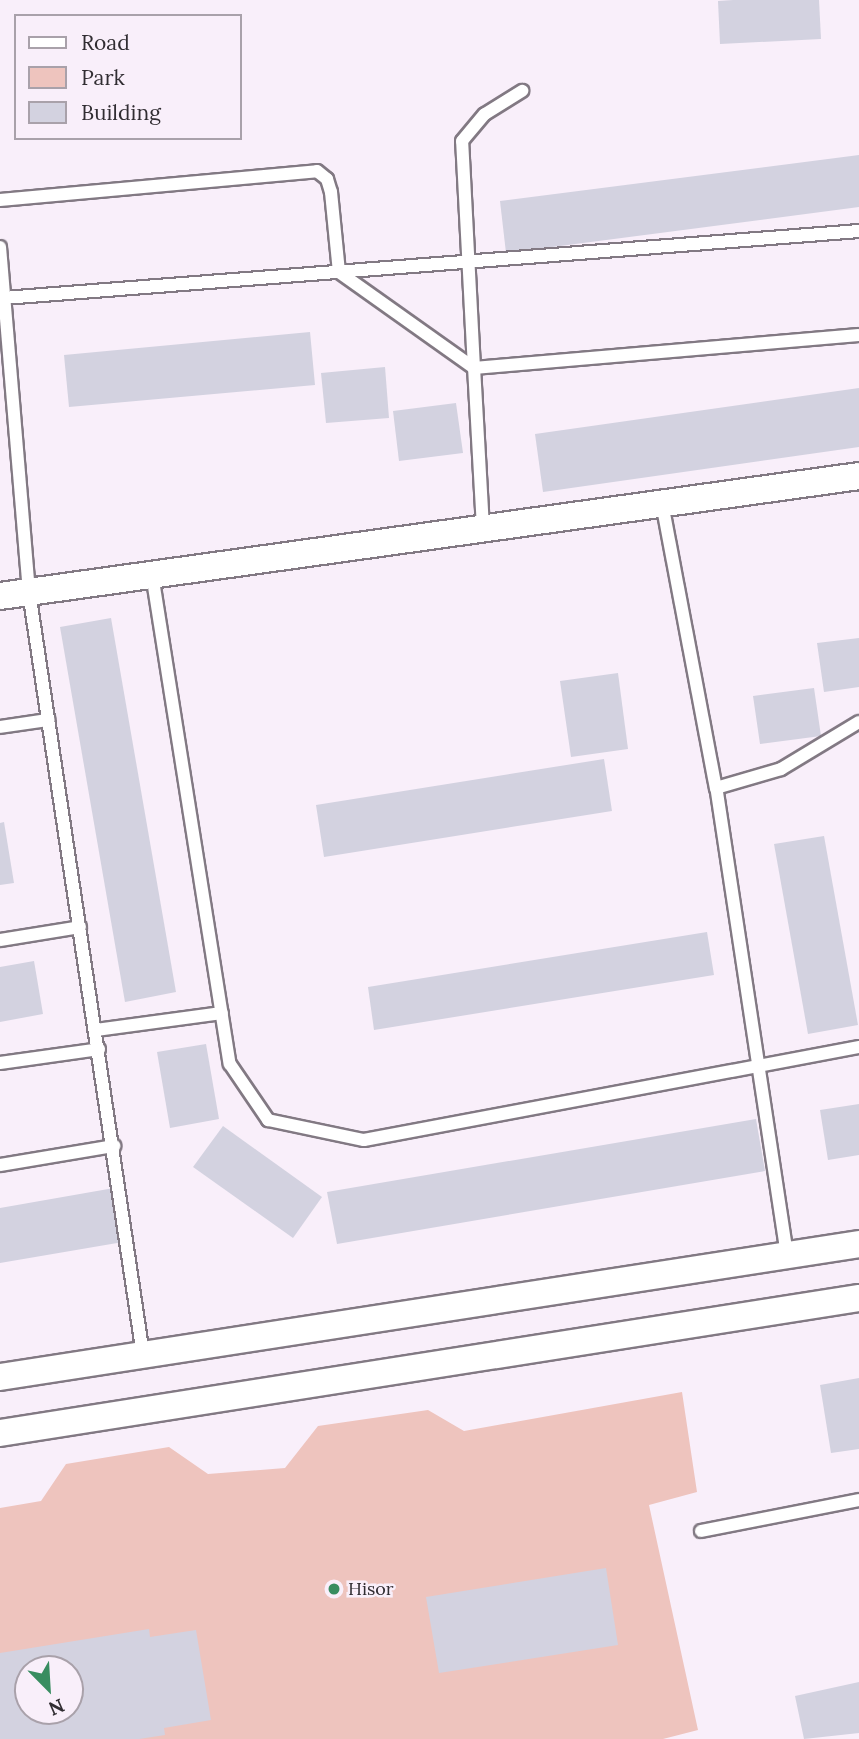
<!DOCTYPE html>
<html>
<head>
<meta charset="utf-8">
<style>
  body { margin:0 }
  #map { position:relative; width:859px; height:1739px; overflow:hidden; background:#f9effa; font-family:Lora,serif }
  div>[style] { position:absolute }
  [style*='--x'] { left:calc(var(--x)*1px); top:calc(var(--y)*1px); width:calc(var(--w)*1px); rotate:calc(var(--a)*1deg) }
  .green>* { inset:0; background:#eec4be }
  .building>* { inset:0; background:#d3d2e0 }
  .roads { filter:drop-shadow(2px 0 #827983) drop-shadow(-2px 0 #827983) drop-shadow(0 2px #827983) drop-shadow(0 -2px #827983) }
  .lane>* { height:12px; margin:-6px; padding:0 6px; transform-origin:6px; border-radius:6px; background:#fff }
  .street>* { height:26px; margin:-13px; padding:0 13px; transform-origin:13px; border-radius:13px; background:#fff }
  .dots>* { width:19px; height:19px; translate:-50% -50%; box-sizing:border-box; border:4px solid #f9effa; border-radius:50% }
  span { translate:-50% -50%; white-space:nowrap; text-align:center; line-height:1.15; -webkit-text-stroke:5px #f9effa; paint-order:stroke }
  .poi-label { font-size:18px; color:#312d32 }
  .left { translate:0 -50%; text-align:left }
  .legend { position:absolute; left:14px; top:14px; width:228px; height:126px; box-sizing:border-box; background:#f9effa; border:2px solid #a9a1aa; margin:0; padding:9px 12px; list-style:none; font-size:21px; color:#312d32 }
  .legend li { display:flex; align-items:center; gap:14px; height:35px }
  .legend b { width:35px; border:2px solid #a9a1aa }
  .north { position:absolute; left:14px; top:1655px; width:70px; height:70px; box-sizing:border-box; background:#f9effa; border:2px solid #a9a1aa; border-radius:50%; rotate:156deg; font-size:19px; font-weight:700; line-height:28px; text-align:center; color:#312d32 }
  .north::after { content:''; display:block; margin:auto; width:24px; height:32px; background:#388d60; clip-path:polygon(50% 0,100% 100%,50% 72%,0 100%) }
</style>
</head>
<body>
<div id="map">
  <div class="green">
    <i style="clip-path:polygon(evenodd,682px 1392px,697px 1492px,649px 1505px,698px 1730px,663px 1739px,0 1739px,0 1508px,41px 1501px,66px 1464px,169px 1447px,208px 1474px,285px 1468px,318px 1426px,428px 1410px,464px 1431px,682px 1392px,28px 1669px,70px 1669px,70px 1711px,28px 1711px,28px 1669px)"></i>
  </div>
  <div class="building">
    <i style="clip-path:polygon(733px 0,819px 0,821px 39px,720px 44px,718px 1px)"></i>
    <i style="clip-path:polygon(859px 155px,859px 207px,506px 253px,500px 201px)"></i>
    <i style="clip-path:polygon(310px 332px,315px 385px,69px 407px,64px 355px)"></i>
    <i style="clip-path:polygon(385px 367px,389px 418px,326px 423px,321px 373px)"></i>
    <i style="clip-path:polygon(859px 388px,859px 447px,543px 492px,535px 434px)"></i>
    <i style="clip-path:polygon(456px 403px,463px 453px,399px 461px,393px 411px)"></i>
    <i style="clip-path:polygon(111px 618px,176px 992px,125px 1002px,60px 627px)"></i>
    <i style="clip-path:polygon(859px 638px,859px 687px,824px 692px,817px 643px)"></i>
    <i style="clip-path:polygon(618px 673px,628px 749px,571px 757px,560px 681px)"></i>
    <i style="clip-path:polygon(814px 688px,821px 736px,760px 744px,753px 696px)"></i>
    <i style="clip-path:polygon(604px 759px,612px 811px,324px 857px,316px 805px)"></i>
    <i style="clip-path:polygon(4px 822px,14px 883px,0 885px,0 823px)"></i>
    <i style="clip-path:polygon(824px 836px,858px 1025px,808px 1034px,774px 844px)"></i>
    <i style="clip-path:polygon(707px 932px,714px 975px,374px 1030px,368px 987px)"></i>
    <i style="clip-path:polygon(34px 961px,43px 1014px,0 1022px,0 967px)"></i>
    <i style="clip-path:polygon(206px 1044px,219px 1119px,170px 1128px,157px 1052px)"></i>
    <i style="clip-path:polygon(859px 1104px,859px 1155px,828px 1160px,820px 1110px)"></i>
    <i style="clip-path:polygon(756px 1119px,765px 1171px,337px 1244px,327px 1192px)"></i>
    <i style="clip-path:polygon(223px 1126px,322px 1197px,293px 1238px,193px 1167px)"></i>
    <i style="clip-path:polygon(114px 1188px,123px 1242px,0 1263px,0 1208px)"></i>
    <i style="clip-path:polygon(859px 1378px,859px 1449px,831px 1453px,820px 1385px)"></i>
    <i style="clip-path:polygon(606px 1568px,618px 1645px,439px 1673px,426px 1597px)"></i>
    <i style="clip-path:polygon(evenodd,149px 1629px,150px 1637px,196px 1630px,211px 1720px,164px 1728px,165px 1735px,139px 1739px,0 1739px,0 1653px,149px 1629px,28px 1669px,70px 1669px,70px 1711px,28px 1711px,28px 1669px)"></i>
    <i style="clip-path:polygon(859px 1682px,859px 1733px,804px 1739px,795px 1696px)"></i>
  </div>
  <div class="roads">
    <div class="lane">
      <i style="--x:0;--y:200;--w:318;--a:-5.2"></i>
      <i style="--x:317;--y:171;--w:13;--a:39"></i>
      <i style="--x:327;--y:179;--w:14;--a:73"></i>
      <i style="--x:331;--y:192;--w:80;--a:84.3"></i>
      <i style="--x:339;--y:272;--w:166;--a:35.4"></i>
      <i style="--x:474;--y:368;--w:227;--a:-93"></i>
      <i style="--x:462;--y:141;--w:35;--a:-50"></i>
      <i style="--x:485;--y:114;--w:44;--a:-31.9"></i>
      <i style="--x:0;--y:247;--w:346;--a:85.2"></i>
      <i style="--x:29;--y:592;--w:771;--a:81.5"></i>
      <i style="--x:4;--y:298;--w:858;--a:-4.48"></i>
      <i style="--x:662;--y:503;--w:290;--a:79.3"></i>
      <i style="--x:483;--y:528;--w:160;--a:-93.2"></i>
      <i style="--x:474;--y:368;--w:386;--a:-4.9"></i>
      <i style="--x:152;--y:574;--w:496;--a:81"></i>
      <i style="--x:230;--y:1064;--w:68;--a:55.8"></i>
      <i style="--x:268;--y:1120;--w:98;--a:11.8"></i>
      <i style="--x:364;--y:1140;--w:504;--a:-10.64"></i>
      <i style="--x:0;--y:727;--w:49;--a:-8.3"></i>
      <i style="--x:0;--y:940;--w:81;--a:-9.2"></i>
      <i style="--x:96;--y:1030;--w:127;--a:-7.7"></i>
      <i style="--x:0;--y:1063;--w:100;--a:-8"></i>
      <i style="--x:0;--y:1165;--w:116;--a:-9.5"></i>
      <i style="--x:787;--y:1255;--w:472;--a:-98.6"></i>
      <i style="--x:716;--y:788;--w:68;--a:-16.3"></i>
      <i style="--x:781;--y:769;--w:91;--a:-31.1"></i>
      <i style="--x:701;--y:1531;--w:161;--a:-11.1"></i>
    </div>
    <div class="street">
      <i style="--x:0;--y:596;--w:867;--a:-7.95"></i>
      <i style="--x:0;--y:1377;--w:869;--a:-8.8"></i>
      <i style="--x:0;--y:1433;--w:870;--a:-8.93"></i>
    </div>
  </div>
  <div class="dots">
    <i style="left:334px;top:1589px;background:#388d60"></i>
  </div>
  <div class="poi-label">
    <span class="left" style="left:348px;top:1589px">Hisor</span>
  </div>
  <ul class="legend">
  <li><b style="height:9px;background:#fff"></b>Road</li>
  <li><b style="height:19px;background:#eec4be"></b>Park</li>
  <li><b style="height:19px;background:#d3d2e0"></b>Building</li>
  </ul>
  <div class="north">N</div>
</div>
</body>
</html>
